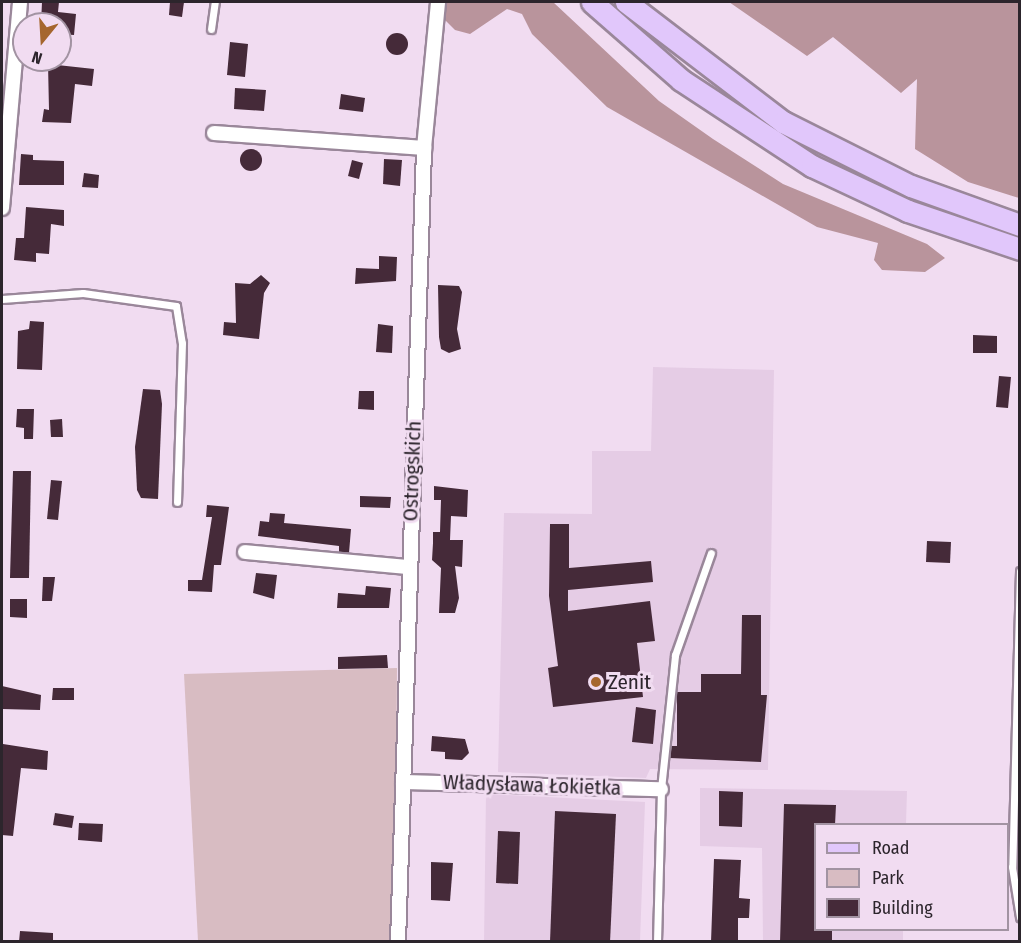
<!DOCTYPE html>
<html>
<head>
<meta charset="utf-8">
<style>
  body { margin:0 }
  #map { position:relative; width:1021px; height:943px; overflow:hidden; background:#f1dcf1; font-family:"Fira Sans Condensed",sans-serif }
  div>[style] { position:absolute }
  [style*='--x'] { left:calc(var(--x)*1px); top:calc(var(--y)*1px); width:calc(var(--w)*1px); rotate:calc(var(--a)*1deg) }
  .built>* { inset:0; background:#e5cce5 }
  .green>* { inset:0; background:#d8bcc2 }
  .forest>* { inset:0; background:#b9949c }
  .building>* { inset:0; background:#452a39 }
  .round { border-radius:50% }
  .roads { filter:drop-shadow(2px 0 #9a879a) drop-shadow(-2px 0 #9a879a) drop-shadow(0 2px #9a879a) drop-shadow(0 -2px #9a879a) }
  .service>* { height:7px; margin:-3.5px; padding:0 3.5px; transform-origin:3.5px; border-radius:3.5px; background:#fff }
  .minor>* { height:14px; margin:-7px; padding:0 7px; transform-origin:7px; border-radius:7px; background:#fff }
  .primary>* { height:21px; margin:-10.5px; padding:0 10.5px; transform-origin:10.5px; border-radius:10.5px; background:#e1c7fb }
  .dots>* { width:16px; height:16px; translate:-50% -50%; box-sizing:border-box; border:3px solid #f1dcf1; border-radius:50% }
  span { translate:-50% -50%; white-space:nowrap; text-align:center; line-height:1.15; -webkit-text-stroke:6px #f1dcf1; paint-order:stroke }
  .street-label { font-size:21px; color:#2c252c }
  .poi-label { font-size:21px; color:#2c252c }
  .left { translate:0 -50%; text-align:left }
  .frame { position:absolute; inset:0; border:3px solid #2c252c; pointer-events:none }
  .legend { position:absolute; left:814px; top:823px; width:195px; height:108px; box-sizing:border-box; background:#f1dcf1; border:2px solid #a293a2; margin:0; padding:8px 10px; list-style:none; font-size:18px; color:#2c252c }
  .legend li { display:flex; align-items:center; gap:12px; height:30px }
  .legend b { width:30px; border:2px solid #a293a2 }
  .north { position:absolute; left:12px; top:12px; width:60px; height:60px; box-sizing:border-box; background:#f1dcf1; border:2px solid #a293a2; border-radius:50%; rotate:198deg; font-size:16px; font-weight:700; line-height:24px; text-align:center; color:#2c252c }
  .north::after { content:''; display:block; margin:auto; width:21px; height:27px; background:#a5662e; clip-path:polygon(50% 0,100% 100%,50% 72%,0 100%) }
</style>
</head>
<body>
<div id="map">
  <div class="built">
    <i style="clip-path:polygon(653px 367px,774px 370px,768px 770px,650px 769px,646px 778px,498px 772px,504px 513px,592px 514px,592px 451px,651px 451px)"></i>
    <i style="clip-path:polygon(700px 788px,907px 791px,906px 824px,816px 824px,816px 930px,903px 930px,903px 941px,763px 941px,762px 848px,700px 846px)"></i>
    <i style="clip-path:polygon(486px 794px,645px 802px,640px 941px,484px 942px)"></i>
  </div>
  <div class="green">
    <i style="clip-path:polygon(397px 668px,395px 941px,198px 941px,184px 674px)"></i>
  </div>
  <div class="forest">
    <i style="clip-path:polygon(441px 2px,553px 2px,659px 101px,713px 139px,783px 184px,927px 244px,945px 258px,925px 272px,882px 270px,874px 260px,878px 243px,817px 227px,607px 107px,532px 34px,522px 14px,507px 9px,470px 34px,455px 30px,439px 14px)"></i>
    <i style="clip-path:polygon(729px 2px,1019px 2px,1019px 198px,968px 182px,915px 149px,917px 79px,901px 93px,833px 37px,807px 56px)"></i>
  </div>
  <div class="building">
    <i style="clip-path:polygon(42px 2px,59px 2px,58px 12px,76px 14px,74px 35px,60px 34px,60px 24px,41px 24px)"></i>
    <i style="clip-path:polygon(170px 2px,184px 2px,182px 17px,169px 15px)"></i>
    <i class="round" style="left:386px;top:33px;width:22px;height:22px"></i>
    <i style="clip-path:polygon(230px 42px,248px 44px,245px 77px,227px 75px)"></i>
    <i style="clip-path:polygon(48px 64px,94px 69px,92px 86px,75px 84px,71px 123px,42px 122px,44px 109px,49px 110px)"></i>
    <i style="clip-path:polygon(235px 88px,266px 90px,264px 111px,234px 109px)"></i>
    <i style="clip-path:polygon(341px 94px,365px 98px,363px 112px,339px 109px)"></i>
    <i class="round" style="left:240px;top:149px;width:22px;height:22px"></i>
    <i style="clip-path:polygon(21px 154px,33px 155px,33px 160px,64px 161px,64px 185px,19px 185px)"></i>
    <i style="clip-path:polygon(384px 159px,402px 160px,400px 186px,383px 184px)"></i>
    <i style="clip-path:polygon(352px 160px,363px 163px,359px 179px,348px 176px)"></i>
    <i style="clip-path:polygon(84px 173px,99px 175px,98px 188px,82px 187px)"></i>
    <i style="clip-path:polygon(26px 207px,64px 210px,64px 226px,51px 224px,49px 254px,36px 253px,36px 262px,14px 260px,16px 238px,24px 238px)"></i>
    <i style="clip-path:polygon(379px 256px,397px 257px,396px 281px,355px 284px,356px 268px,379px 269px)"></i>
    <i style="clip-path:polygon(261px 275px,270px 283px,264px 293px,259px 339px,223px 335px,224px 322px,236px 323px,235px 283px,250px 284px)"></i>
    <i style="clip-path:polygon(438px 285px,459px 286px,462px 292px,457px 329px,461px 349px,449px 353px,441px 349px,439px 337px)"></i>
    <i style="clip-path:polygon(30px 321px,44px 322px,42px 370px,17px 369px,18px 331px,29px 329px)"></i>
    <i style="clip-path:polygon(378px 324px,393px 326px,392px 353px,376px 352px)"></i>
    <i style="clip-path:polygon(973px 335px,997px 336px,997px 353px,973px 353px)"></i>
    <i style="clip-path:polygon(999px 376px,1011px 377px,1008px 408px,996px 407px)"></i>
    <i style="clip-path:polygon(143px 389px,160px 390px,162px 404px,158px 499px,141px 498px,137px 490px,135px 447px)"></i>
    <i style="clip-path:polygon(359px 391px,374px 391px,374px 410px,358px 409px)"></i>
    <i style="clip-path:polygon(17px 409px,34px 409px,33px 439px,24px 439px,24px 428px,16px 427px)"></i>
    <i style="clip-path:polygon(62px 419px,63px 437px,51px 437px,50px 420px)"></i>
    <i style="clip-path:polygon(13px 471px,31px 471px,29px 578px,10px 578px)"></i>
    <i style="clip-path:polygon(51px 480px,62px 481px,58px 520px,47px 519px)"></i>
    <i style="clip-path:polygon(434px 486px,468px 490px,467px 517px,451px 516px,450px 540px,463px 540px,462px 567px,455px 566px,459px 598px,455px 613px,439px 613px,441px 568px,432px 560px,433px 543px,433px 532px,440px 532px,441px 500px,434px 500px)"></i>
    <i style="clip-path:polygon(360px 496px,391px 497px,390px 508px,360px 507px)"></i>
    <i style="clip-path:polygon(207px 505px,229px 507px,221px 565px,214px 565px,212px 592px,188px 591px,188px 580px,202px 580px,212px 517px,206px 517px)"></i>
    <i style="clip-path:polygon(270px 513px,285px 514px,284px 523px,351px 529px,349px 553px,339px 552px,339px 546px,258px 536px,260px 521px,269px 522px)"></i>
    <i style="clip-path:polygon(550px 524px,569px 524px,569px 568px,651px 561px,653px 582px,568px 590px,568px 611px,650px 601px,655px 641px,637px 643px,643px 697px,553px 707px,548px 668px,558px 666px,549px 596px)"></i>
    <i style="clip-path:polygon(927px 541px,951px 542px,950px 563px,926px 562px)"></i>
    <i style="clip-path:polygon(256px 573px,277px 575px,274px 599px,253px 593px)"></i>
    <i style="clip-path:polygon(43px 577px,55px 577px,52px 601px,42px 601px)"></i>
    <i style="clip-path:polygon(366px 586px,391px 588px,389px 608px,337px 608px,338px 593px,365px 595px)"></i>
    <i style="clip-path:polygon(10px 599px,27px 599px,27px 618px,10px 617px)"></i>
    <i style="clip-path:polygon(742px 615px,761px 615px,761px 695px,767px 695px,761px 762px,670px 758px,671px 746px,677px 746px,677px 692px,701px 692px,701px 674px,741px 674px)"></i>
    <i style="clip-path:polygon(387px 655px,388px 668px,338px 669px,338px 657px)"></i>
    <i style="clip-path:polygon(2px 686px,41px 695px,40px 710px,2px 709px)"></i>
    <i style="clip-path:polygon(53px 688px,74px 688px,74px 700px,52px 700px)"></i>
    <i style="clip-path:polygon(636px 707px,656px 710px,653px 744px,632px 742px)"></i>
    <i style="clip-path:polygon(432px 736px,465px 739px,469px 753px,462px 760px,445px 759px,445px 752px,431px 751px)"></i>
    <i style="clip-path:polygon(3px 744px,48px 751px,47px 770px,21px 768px,13px 836px,2px 835px)"></i>
    <i style="clip-path:polygon(719px 791px,743px 792px,742px 827px,719px 826px)"></i>
    <i style="clip-path:polygon(784px 804px,836px 805px,835px 825px,816px 825px,816px 930px,832px 930px,832px 942px,780px 942px)"></i>
    <i style="clip-path:polygon(555px 811px,616px 814px,610px 942px,550px 942px)"></i>
    <i style="clip-path:polygon(55px 813px,74px 816px,72px 828px,53px 825px)"></i>
    <i style="clip-path:polygon(79px 823px,103px 824px,102px 842px,78px 840px)"></i>
    <i style="clip-path:polygon(498px 831px,520px 832px,518px 884px,496px 883px)"></i>
    <i style="clip-path:polygon(714px 859px,741px 860px,739px 898px,750px 899px,749px 918px,738px 918px,738px 942px,711px 942px)"></i>
    <i style="clip-path:polygon(431px 862px,453px 863px,450px 901px,431px 900px)"></i>
    <i style="clip-path:polygon(20px 931px,53px 933px,53px 942px,19px 942px)"></i>
  </div>
  <div class="roads">
    <div class="service">
      <i style="--x:211;--y:29;--w:27;--a:-82"></i>
      <i style="--x:2;--y:299;--w:81;--a:-4.2"></i>
      <i style="--x:83;--y:293;--w:94;--a:8"></i>
      <i style="--x:176;--y:306;--w:37;--a:81"></i>
      <i style="--x:182;--y:343;--w:159;--a:91.8"></i>
      <i style="--x:1020;--y:571;--w:296;--a:91.5"></i>
      <i style="--x:1012;--y:867;--w:51;--a:80.9"></i>
      <i style="--x:657;--y:942;--w:153;--a:-88.5"></i>
      <i style="--x:661;--y:789;--w:135;--a:-84"></i>
      <i style="--x:675;--y:655;--w:108;--a:-70.6"></i>
    </div>
    <div class="minor">
      <i style="--x:214;--y:133;--w:211;--a:4.1"></i>
      <i style="--x:2;--y:208;--w:207;--a:-85"></i>
      <i style="--x:245;--y:552;--w:164;--a:5.3"></i>
      <i style="--x:403;--y:782;--w:258;--a:1.6"></i>
      <i style="--x:398;--y:942;--w:794;--a:-88.12"></i>
      <i style="--x:424;--y:148;--w:147;--a:-84.5"></i>
    </div>
    <div class="primary">
      <i style="--x:592;--y:2;--w:118;--a:41.2"></i>
      <i style="--x:681;--y:80;--w:157;--a:33.3"></i>
      <i style="--x:812;--y:166;--w:106;--a:25.1"></i>
      <i style="--x:908;--y:211;--w:118;--a:18.7"></i>
      <i style="--x:626;--y:2;--w:198;--a:37.4"></i>
      <i style="--x:783;--y:122;--w:143;--a:26.6"></i>
      <i style="--x:911;--y:186;--w:116;--a:19.7"></i>
    </div>
  </div>
  <div class="dots">
    <i style="left:596px;top:682px;background:#a5662e"></i>
  </div>
  <div class="street-label">
    <span style="left:412px;top:471px;rotate:-88deg">Ostrogskich</span>
    <span style="left:532px;top:785px;rotate:2deg">Władysława Łokietka</span>
  </div>
  <div class="poi-label">
    <span class="left" style="left:608px;top:682px">Zenit</span>
  </div>
  <div class="frame"></div>
  <ul class="legend">
  <li><b style="height:8px;background:#e1c7fb"></b>Road</li>
  <li><b style="height:16px;background:#d8bcc2"></b>Park</li>
  <li><b style="height:16px;background:#452a39"></b>Building</li>
  </ul>
  <div class="north">N</div>
</div>
</body>
</html>
